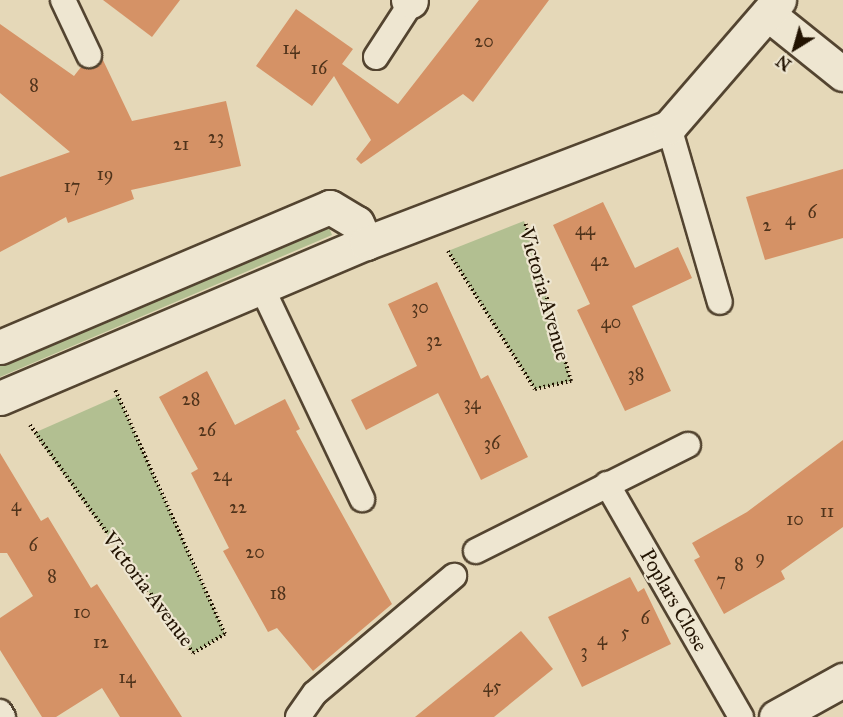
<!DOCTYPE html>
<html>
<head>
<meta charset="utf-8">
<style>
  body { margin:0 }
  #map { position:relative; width:843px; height:717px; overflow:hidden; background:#e5d8b8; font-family:"IM FELL Great Primer",serif }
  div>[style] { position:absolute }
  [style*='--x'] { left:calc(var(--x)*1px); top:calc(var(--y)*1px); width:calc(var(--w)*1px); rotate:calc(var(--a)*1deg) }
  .green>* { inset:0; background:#b2bf91 }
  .building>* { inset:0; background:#d59266 }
  .path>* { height:4px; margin-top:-2px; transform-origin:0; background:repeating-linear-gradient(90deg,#221302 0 1.5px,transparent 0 4.5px) }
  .roads { filter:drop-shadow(2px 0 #534430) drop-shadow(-2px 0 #534430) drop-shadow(0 2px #534430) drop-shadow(0 -2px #534430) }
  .lane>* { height:24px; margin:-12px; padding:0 12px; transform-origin:12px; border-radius:12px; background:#eee6d1 }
  .street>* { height:33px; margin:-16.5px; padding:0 16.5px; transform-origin:16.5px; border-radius:16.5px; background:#eee6d1 }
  span { translate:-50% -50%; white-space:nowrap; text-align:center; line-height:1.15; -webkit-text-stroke:4.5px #eee6d1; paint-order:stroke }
  .number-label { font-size:18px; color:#4f331b }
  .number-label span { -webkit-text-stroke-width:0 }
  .street-label { font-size:21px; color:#221302 }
  .north { position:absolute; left:765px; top:18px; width:60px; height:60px; -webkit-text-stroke:4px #eee6d1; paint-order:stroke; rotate:217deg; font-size:16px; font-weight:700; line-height:24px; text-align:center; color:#221302 }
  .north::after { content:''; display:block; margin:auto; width:21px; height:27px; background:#221302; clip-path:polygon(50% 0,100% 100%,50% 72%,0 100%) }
</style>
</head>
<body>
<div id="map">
  <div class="green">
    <i style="clip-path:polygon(524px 221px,571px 381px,535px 389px,448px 251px)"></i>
    <i style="clip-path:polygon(328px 225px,332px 235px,0 377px,0 365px)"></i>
    <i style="clip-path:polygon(118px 396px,225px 634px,193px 653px,34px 433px)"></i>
  </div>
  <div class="building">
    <i style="clip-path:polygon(103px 0,180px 0,152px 37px)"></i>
    <i style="clip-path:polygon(479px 0,549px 0,473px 102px,463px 94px,361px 164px,356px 159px,371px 140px,334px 76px,312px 106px,256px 66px,296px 9px,353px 49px,342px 64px,398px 104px)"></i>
    <i style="clip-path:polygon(0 24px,74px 76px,81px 67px,95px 68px,102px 58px,132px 121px,226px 101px,241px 166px,131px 190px,134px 199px,68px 223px,66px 217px,0 252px,0 177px,70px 152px,0 93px)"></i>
    <i style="clip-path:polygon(843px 169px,843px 238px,765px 260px,746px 197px)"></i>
    <i style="clip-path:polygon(603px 202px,635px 268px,678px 247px,692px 278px,632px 306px,671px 391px,625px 411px,577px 310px,590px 304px,553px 225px)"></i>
    <i style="clip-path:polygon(437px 282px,481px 379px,488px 375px,528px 457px,481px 480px,438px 393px,366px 430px,351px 400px,417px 366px,388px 304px)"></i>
    <i style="clip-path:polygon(207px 371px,235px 425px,285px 399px,300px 429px,296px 431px,392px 604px,313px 671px,277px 628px,268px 632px,223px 551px,229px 548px,191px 473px,198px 469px,159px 397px)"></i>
    <i style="clip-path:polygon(843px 440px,843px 527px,781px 571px,785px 579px,724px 614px,694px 560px,700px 557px,692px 543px,747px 512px)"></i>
    <i style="clip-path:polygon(0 453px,41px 521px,48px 517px,91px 588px,97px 584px,182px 717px,120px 717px,102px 688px,56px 717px,42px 717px,0 650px,0 618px,33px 596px,7px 553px,0 553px)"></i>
    <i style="clip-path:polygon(630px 577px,638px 592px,644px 588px,671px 644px,582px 687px,548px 617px)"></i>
    <i style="clip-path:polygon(521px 631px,553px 669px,494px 717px,415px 717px)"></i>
  </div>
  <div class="path">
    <i style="--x:448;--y:251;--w:163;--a:57.8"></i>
    <i style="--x:535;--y:389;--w:37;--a:-13"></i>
    <i style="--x:571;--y:381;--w:165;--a:-106.2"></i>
    <i style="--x:30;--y:425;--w:280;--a:54.4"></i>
    <i style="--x:193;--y:653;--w:37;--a:-31"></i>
    <i style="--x:225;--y:634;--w:269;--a:-114.2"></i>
  </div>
  <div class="roads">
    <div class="lane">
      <i style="--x:63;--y:0;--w:61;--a:64.7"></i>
      <i style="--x:376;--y:57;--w:68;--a:-57"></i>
      <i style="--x:669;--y:127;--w:182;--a:73.8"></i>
      <i style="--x:261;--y:286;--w:236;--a:64.6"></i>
      <i style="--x:607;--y:484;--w:269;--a:60.1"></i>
      <i style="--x:476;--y:551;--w:237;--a:-26.6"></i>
      <i style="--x:0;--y:712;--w:6;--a:59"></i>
      <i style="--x:298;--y:717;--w:29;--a:-55"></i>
      <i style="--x:315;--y:693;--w:182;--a:-40.1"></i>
    </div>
    <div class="street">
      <i style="--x:408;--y:0;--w:3;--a:18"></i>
      <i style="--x:768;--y:14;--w:96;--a:38.7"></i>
      <i style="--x:0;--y:347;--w:358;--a:-23"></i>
      <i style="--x:330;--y:207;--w:31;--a:31"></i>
      <i style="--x:357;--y:223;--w:22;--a:66"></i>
      <i style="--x:0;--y:398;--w:397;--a:-23"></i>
      <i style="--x:366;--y:243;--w:324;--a:-20.9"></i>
      <i style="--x:669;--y:127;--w:168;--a:-49.1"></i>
      <i style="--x:776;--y:717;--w:77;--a:-28.9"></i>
    </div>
  </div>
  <div class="number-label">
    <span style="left:484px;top:41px">20</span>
    <span style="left:291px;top:48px">14</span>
    <span style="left:319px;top:68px">16</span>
    <span style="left:34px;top:85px">8</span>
    <span style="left:216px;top:137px">23</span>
    <span style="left:181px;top:144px">21</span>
    <span style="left:105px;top:174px">19</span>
    <span style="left:72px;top:186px">17</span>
    <span style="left:812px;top:212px">6</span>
    <span style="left:790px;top:219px">4</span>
    <span style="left:767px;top:225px">2</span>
    <span style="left:585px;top:229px">44</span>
    <span style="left:600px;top:260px">42</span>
    <span style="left:420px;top:307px">30</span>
    <span style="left:611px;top:322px">40</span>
    <span style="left:434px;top:340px">32</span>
    <span style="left:636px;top:374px">38</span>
    <span style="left:191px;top:399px">28</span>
    <span style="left:472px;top:403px">34</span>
    <span style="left:207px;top:430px">26</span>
    <span style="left:492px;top:443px">36</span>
    <span style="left:222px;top:475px">24</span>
    <span style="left:16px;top:505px">4</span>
    <span style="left:238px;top:507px">22</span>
    <span style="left:827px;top:511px">11</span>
    <span style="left:795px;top:519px">10</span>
    <span style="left:33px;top:545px">6</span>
    <span style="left:255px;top:552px">20</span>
    <span style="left:760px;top:557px">9</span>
    <span style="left:739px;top:564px">8</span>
    <span style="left:52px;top:576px">8</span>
    <span style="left:721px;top:580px">7</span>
    <span style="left:278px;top:593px">18</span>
    <span style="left:82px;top:612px">10</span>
    <span style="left:645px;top:618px">6</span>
    <span style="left:625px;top:632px">5</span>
    <span style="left:602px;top:639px">4</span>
    <span style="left:101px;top:642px">12</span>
    <span style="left:584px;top:651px">3</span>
    <span style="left:127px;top:677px">14</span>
    <span style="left:492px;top:686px">45</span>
  </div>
  <div class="street-label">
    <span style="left:545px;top:294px;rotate:74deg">Victoria Avenue</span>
    <span style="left:148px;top:589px;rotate:53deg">Victoria Avenue</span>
    <span style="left:674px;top:600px;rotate:60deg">Poplars Close</span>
  </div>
  <div class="north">N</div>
</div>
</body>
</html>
